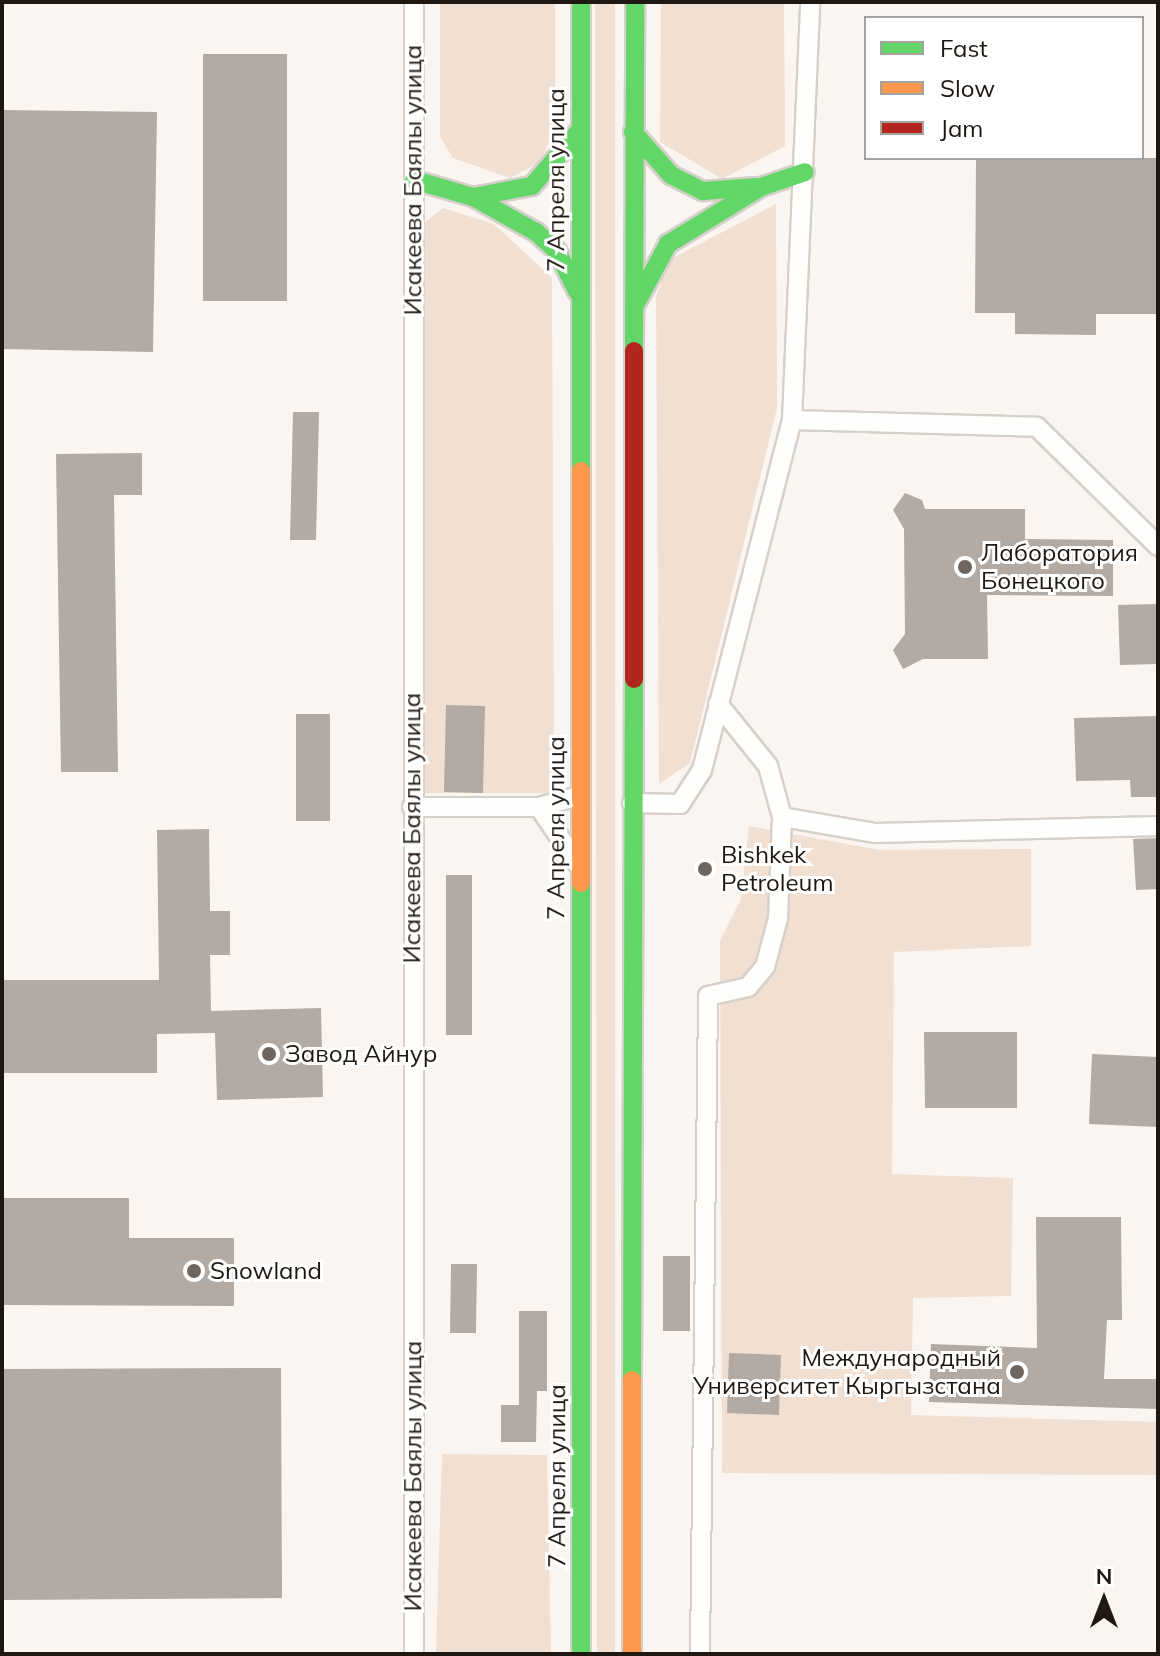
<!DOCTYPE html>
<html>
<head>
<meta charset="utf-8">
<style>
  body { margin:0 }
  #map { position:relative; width:1160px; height:1656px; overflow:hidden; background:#faf5f0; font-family:Mulish,sans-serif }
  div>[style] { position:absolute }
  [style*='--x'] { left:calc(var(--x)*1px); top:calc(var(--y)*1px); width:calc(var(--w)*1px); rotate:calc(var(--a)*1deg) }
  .green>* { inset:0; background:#f1e0d1 }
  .building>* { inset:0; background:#b2aaa3 }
  .roads { filter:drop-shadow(2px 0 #d6d0ca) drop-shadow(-2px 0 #d6d0ca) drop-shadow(0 2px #d6d0ca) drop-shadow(0 -2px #d6d0ca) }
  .street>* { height:18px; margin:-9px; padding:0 9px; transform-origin:9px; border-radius:9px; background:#fefefd }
  .fast>* { height:18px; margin:-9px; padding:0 9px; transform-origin:9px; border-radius:9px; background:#63d668 }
  .slow>* { height:18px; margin:-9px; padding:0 9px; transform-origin:9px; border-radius:9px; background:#ff974d }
  .jam>* { height:18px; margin:-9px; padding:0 9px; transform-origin:9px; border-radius:9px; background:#b3261e }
  .dots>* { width:22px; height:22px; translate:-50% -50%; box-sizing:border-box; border:4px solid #fff; border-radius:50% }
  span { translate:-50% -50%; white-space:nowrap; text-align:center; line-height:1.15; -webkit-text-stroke:6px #fff; paint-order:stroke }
  .street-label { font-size:24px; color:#1f1812 }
  .poi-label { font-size:24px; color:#1f1812 }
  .left { translate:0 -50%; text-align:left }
  .right { translate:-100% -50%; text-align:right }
  .frame { position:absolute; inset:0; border:4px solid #1f1812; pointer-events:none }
  .legend { position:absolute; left:864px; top:16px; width:280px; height:144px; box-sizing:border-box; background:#fff; border:2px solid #a5a3a0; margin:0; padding:10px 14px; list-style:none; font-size:24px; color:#1f1812 }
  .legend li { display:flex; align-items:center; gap:16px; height:40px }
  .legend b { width:40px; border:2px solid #a5a3a0 }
  .north { position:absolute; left:1064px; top:1560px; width:80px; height:80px; -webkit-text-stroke:6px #fff; paint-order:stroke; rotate:0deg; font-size:22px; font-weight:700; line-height:32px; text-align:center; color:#1f1812 }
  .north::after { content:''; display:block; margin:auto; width:28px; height:36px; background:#1f1812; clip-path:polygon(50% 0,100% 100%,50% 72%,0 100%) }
</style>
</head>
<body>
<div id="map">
  <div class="green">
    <i style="clip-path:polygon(440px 2px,555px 2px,555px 128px,540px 162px,510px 178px,453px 158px,440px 137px)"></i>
    <i style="clip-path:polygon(595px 2px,615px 2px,615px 1654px,597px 1654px)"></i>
    <i style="clip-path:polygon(661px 2px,784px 2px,785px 146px,722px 179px,660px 142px)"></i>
    <i style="clip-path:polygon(776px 204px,777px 408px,690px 763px,659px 784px,656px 297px,669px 260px)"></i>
    <i style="clip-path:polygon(443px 208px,494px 224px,552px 278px,554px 793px,422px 793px,413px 385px,423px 224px)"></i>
    <i style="clip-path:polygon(749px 826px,880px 850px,1031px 849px,1031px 946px,894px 952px,892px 1174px,1013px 1178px,1011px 1296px,913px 1298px,911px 1415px,1158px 1422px,1158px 1475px,722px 1473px,720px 941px,741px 899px)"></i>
    <i style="clip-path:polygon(442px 1454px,547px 1455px,551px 1654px,436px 1654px)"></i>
  </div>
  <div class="building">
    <i style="clip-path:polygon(203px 54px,287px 54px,287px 301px,203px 301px)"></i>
    <i style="clip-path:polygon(2px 110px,157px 112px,153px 352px,2px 349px)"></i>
    <i style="clip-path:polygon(976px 158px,1158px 158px,1158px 314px,1096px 314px,1096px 335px,1015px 334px,1015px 313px,975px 313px)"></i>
    <i style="clip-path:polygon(293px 412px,319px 412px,316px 540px,290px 540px)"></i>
    <i style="clip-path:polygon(142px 453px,142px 495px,114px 495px,118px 772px,61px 772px,56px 454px)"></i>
    <i style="clip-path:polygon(905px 493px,922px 500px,925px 509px,1025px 509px,1025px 539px,1113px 540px,1113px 596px,987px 595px,988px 659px,923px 659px,903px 669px,893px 650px,905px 634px,904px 529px,893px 510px)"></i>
    <i style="clip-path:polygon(1158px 604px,1158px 664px,1120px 665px,1118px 605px)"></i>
    <i style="clip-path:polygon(446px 705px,485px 706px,483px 793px,444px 792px)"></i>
    <i style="clip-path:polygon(296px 714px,330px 714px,330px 821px,296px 821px)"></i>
    <i style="clip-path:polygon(1158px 716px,1158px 797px,1131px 797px,1130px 780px,1076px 781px,1074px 718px)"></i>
    <i style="clip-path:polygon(209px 829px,210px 911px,230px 911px,230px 955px,210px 955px,211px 1011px,321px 1008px,323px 1097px,217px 1100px,215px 1033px,157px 1034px,157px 1073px,3px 1073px,3px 980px,159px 980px,157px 830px)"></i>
    <i style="clip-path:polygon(1158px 838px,1158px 889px,1136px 890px,1133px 839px)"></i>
    <i style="clip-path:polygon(446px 875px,472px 875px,472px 1035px,446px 1035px)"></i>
    <i style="clip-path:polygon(924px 1032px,1017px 1032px,1017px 1108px,925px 1108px)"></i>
    <i style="clip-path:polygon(1092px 1054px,1158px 1057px,1158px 1127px,1089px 1124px)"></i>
    <i style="clip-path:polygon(2px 1198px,129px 1198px,129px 1238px,234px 1238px,234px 1306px,2px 1305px)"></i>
    <i style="clip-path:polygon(1036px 1217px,1121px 1217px,1122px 1320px,1107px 1320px,1104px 1379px,1158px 1379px,1158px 1409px,929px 1402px,931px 1344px,1037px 1348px)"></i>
    <i style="clip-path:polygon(663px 1256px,690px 1256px,690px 1331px,663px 1331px)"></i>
    <i style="clip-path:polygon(451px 1264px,477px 1264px,476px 1333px,450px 1333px)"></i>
    <i style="clip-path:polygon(519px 1311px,547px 1311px,547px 1391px,537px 1391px,536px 1442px,501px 1442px,501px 1405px,519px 1405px)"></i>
    <i style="clip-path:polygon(729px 1353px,781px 1355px,779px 1415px,727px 1413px)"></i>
    <i style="clip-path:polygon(281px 1368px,282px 1598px,2px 1600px,2px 1369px)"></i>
  </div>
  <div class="roads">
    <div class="street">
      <i style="--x:792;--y:420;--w:245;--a:1.6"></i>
      <i style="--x:1037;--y:427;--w:170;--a:44.5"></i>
      <i style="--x:718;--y:704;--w:80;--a:51.1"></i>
      <i style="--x:768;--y:766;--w:53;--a:74.6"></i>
      <i style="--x:782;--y:817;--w:95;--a:9.7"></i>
      <i style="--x:876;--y:833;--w:282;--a:-1.4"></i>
      <i style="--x:632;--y:803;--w:48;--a:1.2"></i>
      <i style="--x:680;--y:804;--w:40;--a:-57.1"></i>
      <i style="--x:702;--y:770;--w:361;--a:-75.6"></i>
      <i style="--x:792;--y:420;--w:418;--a:-87.5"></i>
      <i style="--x:412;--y:807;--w:127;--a:0"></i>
      <i style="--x:539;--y:807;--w:41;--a:-15.4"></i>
      <i style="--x:539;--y:807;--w:73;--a:55.7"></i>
      <i style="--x:414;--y:1654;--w:1652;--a:-90"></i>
      <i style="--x:700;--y:1654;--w:658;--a:-89.3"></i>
      <i style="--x:708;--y:996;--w:41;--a:-12.7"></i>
      <i style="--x:748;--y:987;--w:26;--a:-50"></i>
      <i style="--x:765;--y:967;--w:51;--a:-75.1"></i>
      <i style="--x:778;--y:918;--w:101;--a:-87.7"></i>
    </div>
    <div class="fast">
      <i style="--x:581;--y:2;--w:469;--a:90"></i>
      <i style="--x:633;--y:132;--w:57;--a:48.5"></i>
      <i style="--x:671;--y:175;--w:36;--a:27"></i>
      <i style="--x:703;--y:191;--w:53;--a:-4.3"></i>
      <i style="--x:414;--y:180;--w:61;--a:16.1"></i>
      <i style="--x:473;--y:197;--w:72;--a:29.1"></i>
      <i style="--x:536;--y:232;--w:28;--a:42"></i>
      <i style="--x:557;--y:251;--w:45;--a:63.4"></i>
      <i style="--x:473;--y:197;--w:60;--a:-10.6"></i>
      <i style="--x:532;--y:186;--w:74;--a:-49.4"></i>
      <i style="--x:634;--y:307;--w:72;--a:-61.6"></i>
      <i style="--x:668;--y:244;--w:109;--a:-31.5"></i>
      <i style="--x:761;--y:187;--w:46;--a:-18.8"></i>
      <i style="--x:634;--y:351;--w:349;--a:-89.8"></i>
      <i style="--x:581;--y:883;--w:771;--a:90"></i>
      <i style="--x:632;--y:1380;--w:701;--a:-89.84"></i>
    </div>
    <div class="slow">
      <i style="--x:581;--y:471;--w:412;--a:90"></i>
      <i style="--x:632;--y:1654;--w:274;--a:-90"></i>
    </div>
    <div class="jam">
      <i style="--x:634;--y:679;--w:328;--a:-90"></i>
    </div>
  </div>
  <div class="dots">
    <i style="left:965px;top:567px;background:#6c6560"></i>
    <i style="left:705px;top:869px;background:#6c6560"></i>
    <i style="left:269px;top:1054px;background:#6c6560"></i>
    <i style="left:194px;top:1271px;background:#6c6560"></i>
    <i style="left:1017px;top:1372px;background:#6c6560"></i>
  </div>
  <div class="street-label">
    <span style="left:413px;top:180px;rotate:-90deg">Исакеева Баялы улица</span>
    <span style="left:556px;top:180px;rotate:-90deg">7 Апреля улица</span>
    <span style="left:412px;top:828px;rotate:-90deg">Исакеева Баялы улица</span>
    <span style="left:556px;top:828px;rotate:-90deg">7 Апреля улица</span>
    <span style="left:413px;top:1476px;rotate:-90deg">Исакеева Баялы улица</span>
    <span style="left:557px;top:1476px;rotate:-90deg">7 Апреля улица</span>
  </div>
  <div class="poi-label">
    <span class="left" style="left:981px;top:567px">Лаборатория<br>Бонецкого</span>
    <span class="left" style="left:721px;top:869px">Bishkek<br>Petroleum</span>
    <span class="left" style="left:285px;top:1054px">Завод Айнур</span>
    <span class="left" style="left:210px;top:1271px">Snowland</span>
    <span class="right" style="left:1001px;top:1372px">Международный<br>Университет Кыргызстана</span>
  </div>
  <div class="frame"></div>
  <ul class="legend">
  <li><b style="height:10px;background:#63d668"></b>Fast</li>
  <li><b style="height:10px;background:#ff974d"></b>Slow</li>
  <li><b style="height:10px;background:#b3261e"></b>Jam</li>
  </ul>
  <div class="north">N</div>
</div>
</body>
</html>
